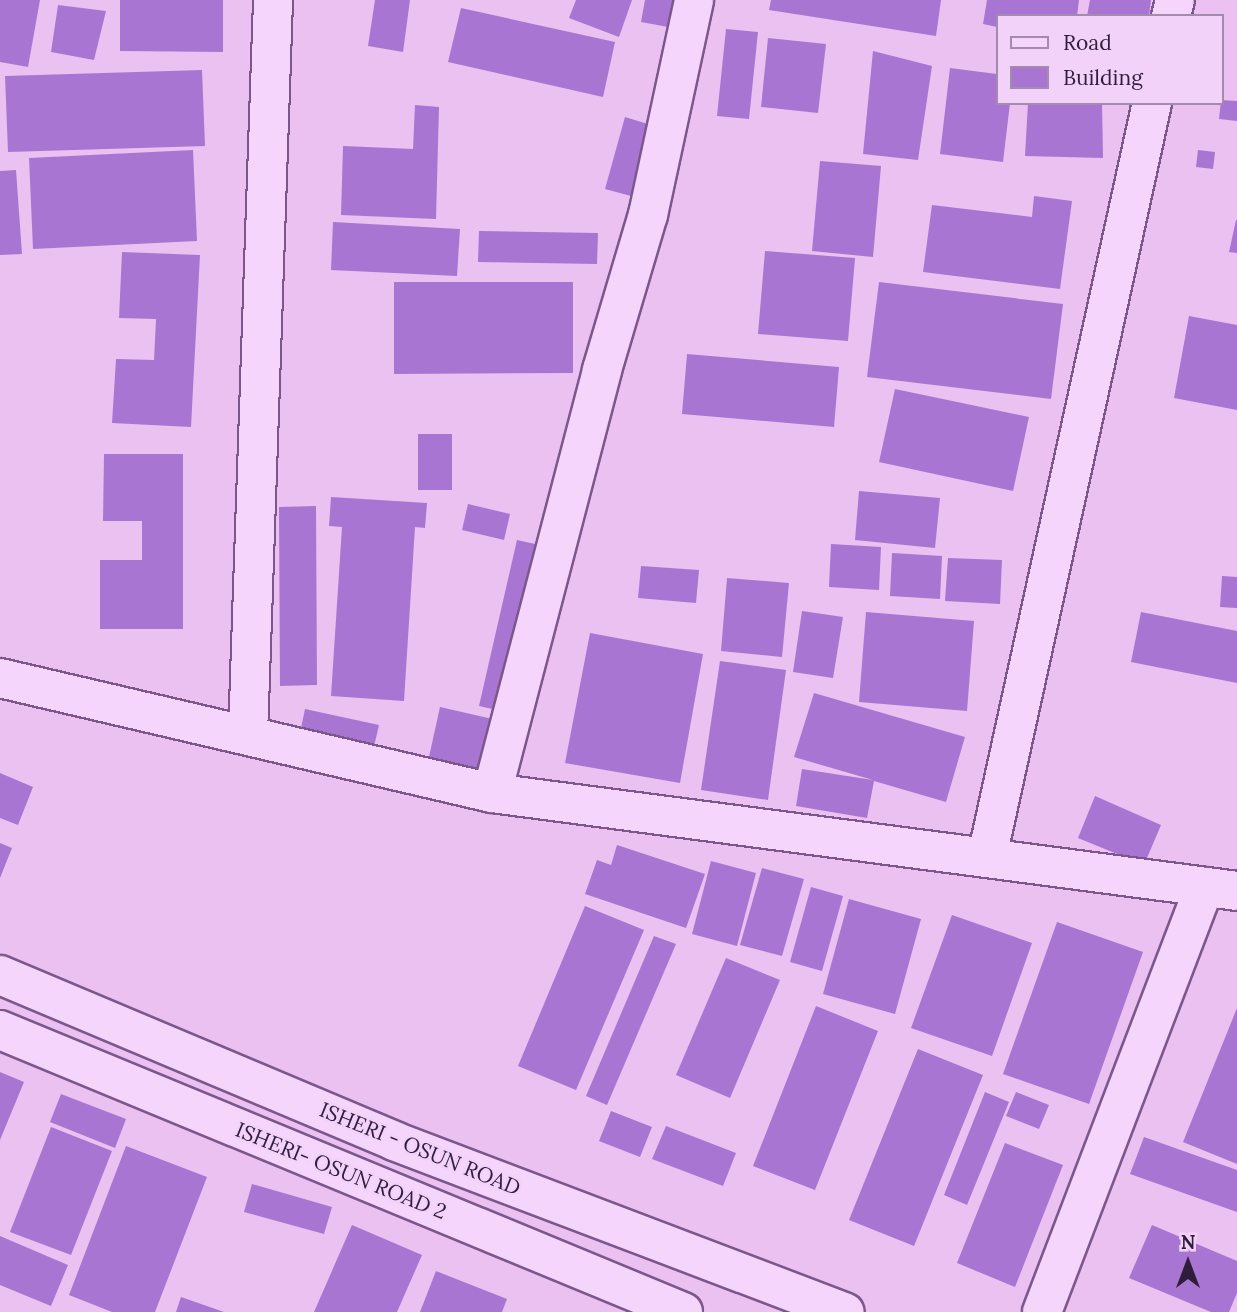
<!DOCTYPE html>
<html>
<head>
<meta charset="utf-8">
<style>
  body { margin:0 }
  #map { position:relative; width:1237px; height:1312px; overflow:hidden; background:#eac1f1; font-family:Lora,serif }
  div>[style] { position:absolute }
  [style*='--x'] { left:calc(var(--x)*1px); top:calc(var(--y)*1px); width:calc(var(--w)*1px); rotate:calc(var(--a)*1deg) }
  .building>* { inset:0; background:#a975d2 }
  .roads { filter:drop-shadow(2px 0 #7b578c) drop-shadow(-2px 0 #7b578c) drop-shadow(0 2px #7b578c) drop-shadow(0 -2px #7b578c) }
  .street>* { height:38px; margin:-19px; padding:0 19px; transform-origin:19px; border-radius:19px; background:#f5d5fb }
  .secondary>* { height:38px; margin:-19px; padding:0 19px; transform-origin:19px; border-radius:19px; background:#f5d5fb }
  span { translate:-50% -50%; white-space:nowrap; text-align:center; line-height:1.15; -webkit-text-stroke:5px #f2d2f8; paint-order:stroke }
  .street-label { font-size:21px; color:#301d3b }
  .legend { position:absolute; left:996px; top:14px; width:228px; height:91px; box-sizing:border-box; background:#f2d2f8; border:2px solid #a48aac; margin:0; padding:9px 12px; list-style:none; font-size:21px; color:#301d3b }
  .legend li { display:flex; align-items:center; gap:14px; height:35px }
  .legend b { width:35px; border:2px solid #a48aac }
  .north { position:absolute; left:1153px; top:1228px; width:70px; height:70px; -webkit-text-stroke:5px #f2d2f8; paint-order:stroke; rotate:0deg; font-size:19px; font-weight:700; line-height:28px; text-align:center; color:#301d3b }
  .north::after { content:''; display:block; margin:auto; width:24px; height:32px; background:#301d3b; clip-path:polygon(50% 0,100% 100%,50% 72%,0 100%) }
</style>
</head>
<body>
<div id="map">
  <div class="building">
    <i style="clip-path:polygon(0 0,40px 0,28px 67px,0 62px)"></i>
    <i style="clip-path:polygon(120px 0,223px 0,223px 52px,120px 51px)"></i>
    <i style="clip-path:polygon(375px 0,410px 0,403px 52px,368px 46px)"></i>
    <i style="clip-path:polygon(576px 0,632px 0,619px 37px,569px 18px)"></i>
    <i style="clip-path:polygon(645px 0,685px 0,679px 29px,641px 22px)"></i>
    <i style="clip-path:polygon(771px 0,941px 0,936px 36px,769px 10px)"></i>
    <i style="clip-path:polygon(987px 0,1079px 0,1077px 16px,997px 16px,997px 27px,983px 24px)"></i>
    <i style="clip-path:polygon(1090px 0,1151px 0,1149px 16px,1087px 16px)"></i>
    <i style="clip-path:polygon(58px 5px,106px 11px,94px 60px,51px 52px)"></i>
    <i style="clip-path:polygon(461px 8px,615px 42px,603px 97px,448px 62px)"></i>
    <i style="clip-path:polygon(726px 29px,758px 32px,749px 119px,717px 116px)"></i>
    <i style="clip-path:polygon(768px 38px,826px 44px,818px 113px,761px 107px)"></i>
    <i style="clip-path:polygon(873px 51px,932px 66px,918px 160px,863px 154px)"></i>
    <i style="clip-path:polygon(950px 68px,997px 74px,997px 103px,1010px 103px,1003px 162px,940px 154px)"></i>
    <i style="clip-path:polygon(202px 70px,205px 146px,8px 152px,5px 76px)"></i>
    <i style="clip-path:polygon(1221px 100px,1237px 101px,1237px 121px,1219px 119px)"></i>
    <i style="clip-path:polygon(1028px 103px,1102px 103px,1103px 158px,1025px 156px)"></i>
    <i style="clip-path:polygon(415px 105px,439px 107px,436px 219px,341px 215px,343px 146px,413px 149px)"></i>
    <i style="clip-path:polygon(625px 117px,651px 125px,631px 196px,605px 189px)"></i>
    <i style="clip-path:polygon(193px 150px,197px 241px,33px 249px,29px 158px)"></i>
    <i style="clip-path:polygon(1198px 150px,1215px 152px,1213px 169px,1196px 167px)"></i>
    <i style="clip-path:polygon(820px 161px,881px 166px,873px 257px,812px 251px)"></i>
    <i style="clip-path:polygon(16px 170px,22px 254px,0 255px,0 171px)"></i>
    <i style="clip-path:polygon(1034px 196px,1072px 201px,1060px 289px,923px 272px,932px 205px,1032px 217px)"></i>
    <i style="clip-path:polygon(1236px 220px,1237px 220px,1237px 253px,1229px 252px)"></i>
    <i style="clip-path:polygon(333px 222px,460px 229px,457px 276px,331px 270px)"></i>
    <i style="clip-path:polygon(479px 231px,598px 233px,597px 264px,478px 262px)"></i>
    <i style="clip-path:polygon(765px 251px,855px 258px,848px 341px,758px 334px)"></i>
    <i style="clip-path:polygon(122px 252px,200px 255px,191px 427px,112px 423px,116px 359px,154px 360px,156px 319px,119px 318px)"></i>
    <i style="clip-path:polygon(394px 282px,573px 282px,573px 373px,394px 374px)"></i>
    <i style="clip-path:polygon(879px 282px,1063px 304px,1051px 399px,867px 377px)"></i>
    <i style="clip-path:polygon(1189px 316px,1237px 325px,1237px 410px,1174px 398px)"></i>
    <i style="clip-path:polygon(687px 354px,839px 367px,834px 427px,682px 414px)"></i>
    <i style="clip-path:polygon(895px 389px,1029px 417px,1013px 491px,879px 462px)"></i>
    <i style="clip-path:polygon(418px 434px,452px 434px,452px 490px,418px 490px)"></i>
    <i style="clip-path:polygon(104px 454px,183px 454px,183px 629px,100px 629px,100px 560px,142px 560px,142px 521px,103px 521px)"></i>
    <i style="clip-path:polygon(859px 491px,940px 498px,935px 548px,855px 540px)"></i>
    <i style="clip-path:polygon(331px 497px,427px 503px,425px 528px,415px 527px,404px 701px,331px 696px,342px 527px,329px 526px)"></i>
    <i style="clip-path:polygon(468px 504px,510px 514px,504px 540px,462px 530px)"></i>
    <i style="clip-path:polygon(316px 506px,317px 685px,280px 686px,279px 507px)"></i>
    <i style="clip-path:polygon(517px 540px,544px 546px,506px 712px,479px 706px)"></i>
    <i style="clip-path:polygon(831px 544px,881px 547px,879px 590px,829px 587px)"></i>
    <i style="clip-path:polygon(892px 553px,942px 556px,940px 599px,890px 596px)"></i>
    <i style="clip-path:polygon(948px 558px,1002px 560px,1000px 604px,945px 601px)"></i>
    <i style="clip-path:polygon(641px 566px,699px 570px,696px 603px,638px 598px)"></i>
    <i style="clip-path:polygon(1222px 576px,1237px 577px,1237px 608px,1220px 607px)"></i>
    <i style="clip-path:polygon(727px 578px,789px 583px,782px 657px,721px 651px)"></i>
    <i style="clip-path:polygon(802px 611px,843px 617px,833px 678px,793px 672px)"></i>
    <i style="clip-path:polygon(866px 612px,974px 621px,967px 711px,859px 702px)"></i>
    <i style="clip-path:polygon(1141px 612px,1237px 631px,1237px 683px,1131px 662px)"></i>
    <i style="clip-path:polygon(590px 633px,703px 654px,680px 783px,565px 763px)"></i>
    <i style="clip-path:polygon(720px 661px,786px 670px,768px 800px,701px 790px)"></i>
    <i style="clip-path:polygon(814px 693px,965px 737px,946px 802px,874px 781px,867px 818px,796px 806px,802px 769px,873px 780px,794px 757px)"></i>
    <i style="clip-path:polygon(440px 707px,497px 720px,486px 770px,429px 757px)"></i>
    <i style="clip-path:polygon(305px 709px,379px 725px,372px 755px,299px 738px)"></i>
    <i style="clip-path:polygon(0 773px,33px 787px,18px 825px,0 818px)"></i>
    <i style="clip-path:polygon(1095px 796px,1161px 825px,1144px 865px,1078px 838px)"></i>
    <i style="clip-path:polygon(0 843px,12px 848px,0 878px)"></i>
    <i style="clip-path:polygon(617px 845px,705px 874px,686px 928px,585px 894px,597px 860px,611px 865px)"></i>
    <i style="clip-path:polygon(711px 861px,756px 873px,737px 946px,692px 934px)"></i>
    <i style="clip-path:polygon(762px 868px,804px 879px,782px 956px,740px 945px)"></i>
    <i style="clip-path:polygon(811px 887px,843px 896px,822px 971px,790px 962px)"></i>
    <i style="clip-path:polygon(849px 899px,921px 919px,895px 1014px,823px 994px)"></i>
    <i style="clip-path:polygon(585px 906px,644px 930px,576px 1090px,518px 1066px)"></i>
    <i style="clip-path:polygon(952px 915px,1032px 943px,992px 1056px,911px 1028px)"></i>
    <i style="clip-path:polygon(1057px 922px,1143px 952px,1089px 1104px,1003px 1074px)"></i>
    <i style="clip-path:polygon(654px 936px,676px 944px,607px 1105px,586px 1096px)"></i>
    <i style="clip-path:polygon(726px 958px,780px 980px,730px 1098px,676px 1075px)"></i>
    <i style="clip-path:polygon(816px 1006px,878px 1031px,815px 1190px,753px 1166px)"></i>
    <i style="clip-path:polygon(1237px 1008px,1237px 1164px,1183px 1142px)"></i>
    <i style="clip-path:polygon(918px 1049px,983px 1075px,914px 1246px,849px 1220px)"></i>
    <i style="clip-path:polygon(0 1072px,24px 1082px,0 1140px)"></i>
    <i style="clip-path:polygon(985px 1092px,1009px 1102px,967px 1205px,944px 1195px)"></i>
    <i style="clip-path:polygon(1016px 1092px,1049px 1105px,1039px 1129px,1006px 1116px)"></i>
    <i style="clip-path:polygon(61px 1094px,126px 1119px,115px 1148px,50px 1122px)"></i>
    <i style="clip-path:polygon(611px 1111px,652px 1127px,640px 1157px,599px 1141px)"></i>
    <i style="clip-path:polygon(666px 1126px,736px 1153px,723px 1186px,652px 1159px)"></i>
    <i style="clip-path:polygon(51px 1127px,112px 1151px,71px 1255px,10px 1232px)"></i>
    <i style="clip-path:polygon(1144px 1137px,1237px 1170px,1237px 1212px,1130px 1174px)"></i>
    <i style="clip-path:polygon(1005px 1143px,1063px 1165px,1015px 1287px,957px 1263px)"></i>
    <i style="clip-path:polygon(126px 1146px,207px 1177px,155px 1312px,112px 1312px,69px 1295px)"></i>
    <i style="clip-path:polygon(252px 1184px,332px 1207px,324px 1234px,244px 1212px)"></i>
    <i style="clip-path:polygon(352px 1225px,422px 1255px,397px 1312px,314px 1312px)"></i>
    <i style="clip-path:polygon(1152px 1225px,1237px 1261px,1237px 1293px,1229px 1312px,1211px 1312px,1129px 1278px)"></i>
    <i style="clip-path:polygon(0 1236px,68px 1265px,51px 1306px,0 1285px)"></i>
    <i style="clip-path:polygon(436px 1271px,507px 1299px,502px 1312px,420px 1312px)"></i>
    <i style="clip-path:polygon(181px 1297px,224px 1312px,176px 1312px)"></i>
  </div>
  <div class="roads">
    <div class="street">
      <i style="--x:1171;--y:16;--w:16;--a:-76"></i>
      <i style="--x:0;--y:678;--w:505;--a:13.16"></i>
      <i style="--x:492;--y:793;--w:751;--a:7.49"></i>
      <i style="--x:248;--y:735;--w:735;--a:-88.05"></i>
      <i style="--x:492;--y:793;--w:437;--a:-75.4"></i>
      <i style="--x:602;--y:370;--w:162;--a:-73.5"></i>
      <i style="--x:648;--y:215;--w:220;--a:-77.9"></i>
      <i style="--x:987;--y:857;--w:772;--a:-77.66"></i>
      <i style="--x:1042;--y:1312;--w:455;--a:-69.1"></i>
    </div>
    <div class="secondary">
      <i style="--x:0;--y:975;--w:428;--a:22.8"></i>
      <i style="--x:394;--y:1141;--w:482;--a:20.8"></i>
      <i style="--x:0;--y:1030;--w:739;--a:22.43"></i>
    </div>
  </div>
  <div class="street-label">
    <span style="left:420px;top:1149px;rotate:22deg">ISHERI - OSUN ROAD</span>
    <span style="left:341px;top:1171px;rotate:22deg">ISHERI- OSUN ROAD 2</span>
  </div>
  <ul class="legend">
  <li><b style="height:9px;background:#f5d5fb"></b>Road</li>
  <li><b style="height:19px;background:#a975d2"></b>Building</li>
  </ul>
  <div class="north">N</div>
</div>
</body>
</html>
